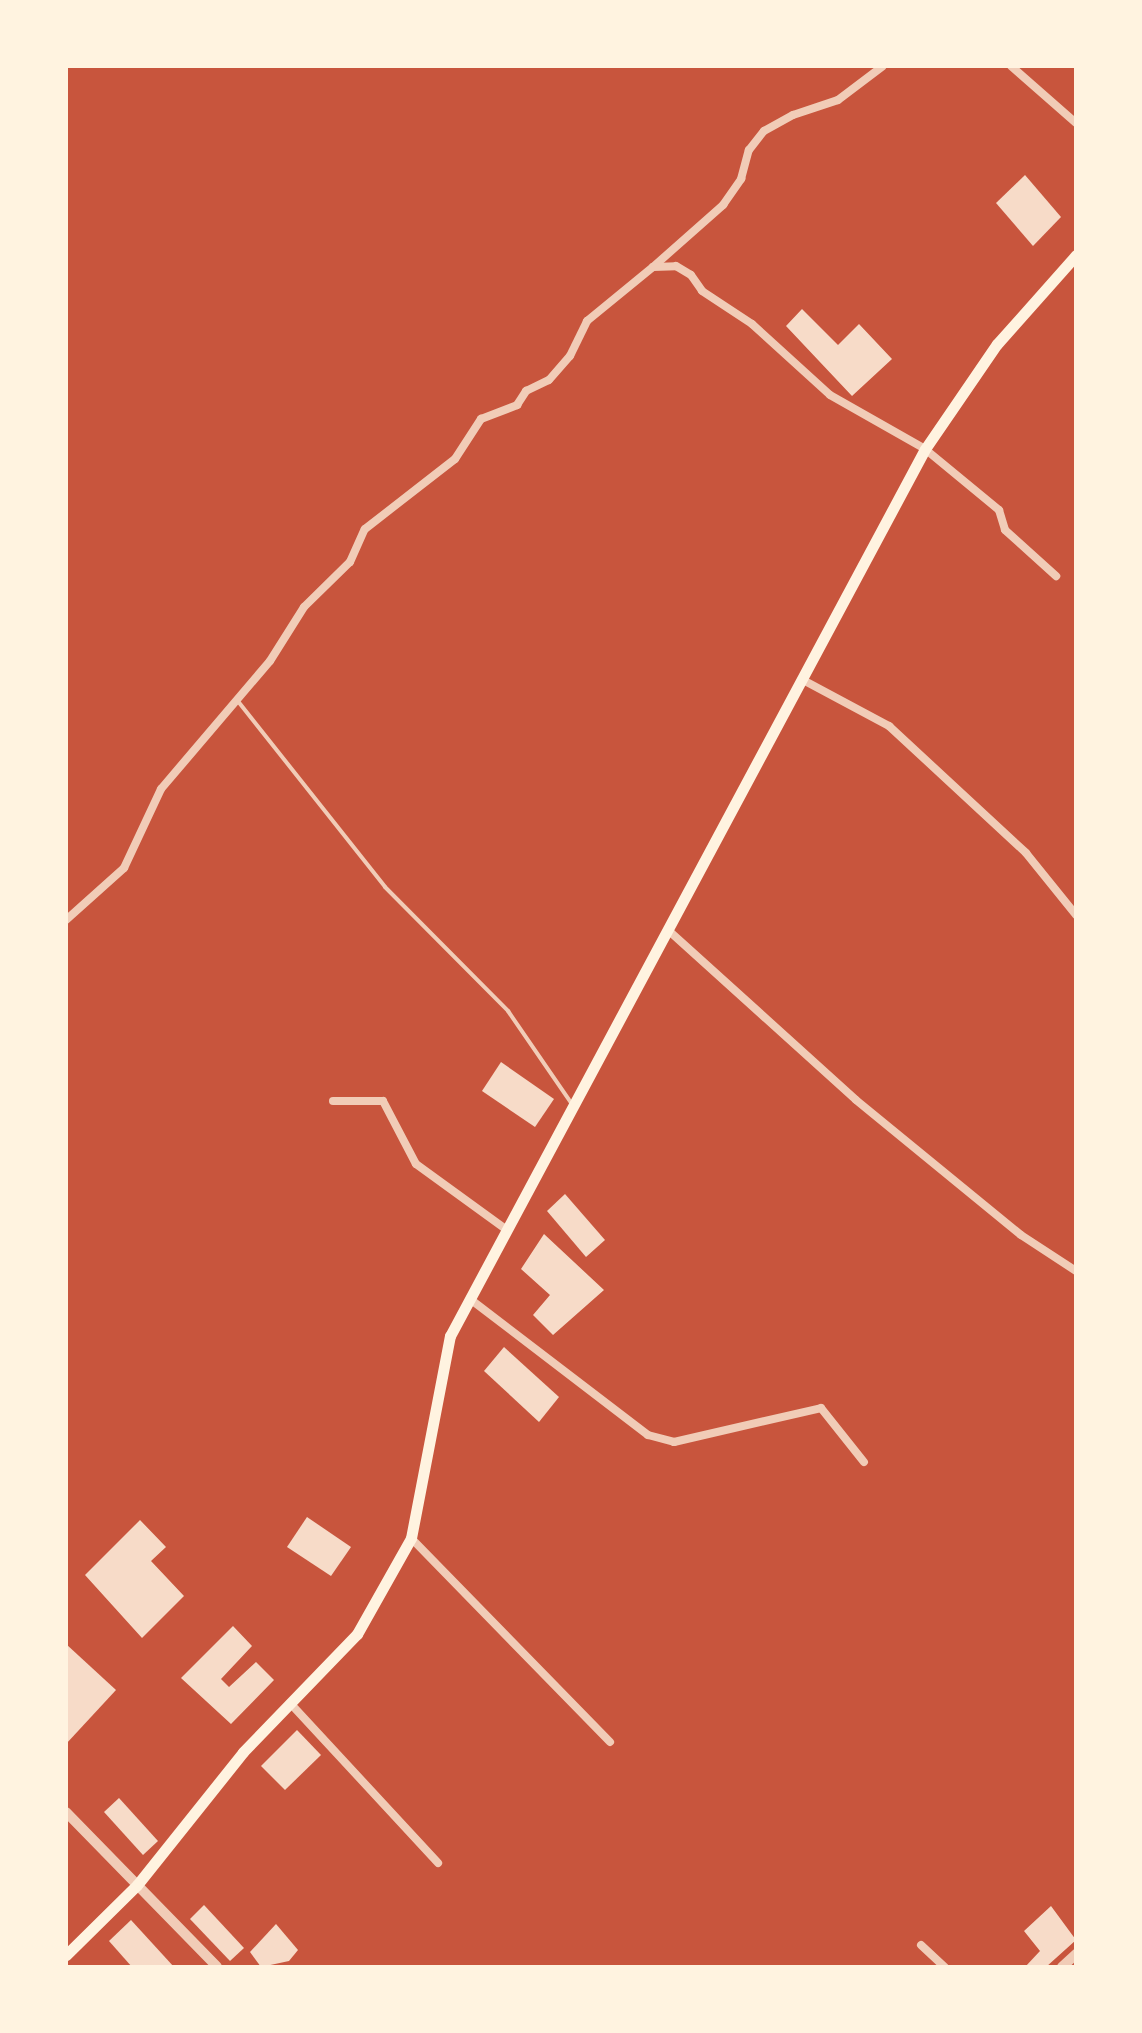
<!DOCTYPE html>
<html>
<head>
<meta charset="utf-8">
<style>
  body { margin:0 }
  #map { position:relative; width:1142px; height:2033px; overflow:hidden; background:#c8553d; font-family:Roboto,sans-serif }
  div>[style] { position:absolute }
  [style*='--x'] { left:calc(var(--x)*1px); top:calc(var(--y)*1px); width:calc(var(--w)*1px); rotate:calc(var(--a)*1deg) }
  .building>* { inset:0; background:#f7dbc8 }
  .service>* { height:4px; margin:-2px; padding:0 2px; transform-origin:2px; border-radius:2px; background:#f1ccb7 }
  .minor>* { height:8px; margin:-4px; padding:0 4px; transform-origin:4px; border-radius:4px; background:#f1ccb7 }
  .tertiary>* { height:10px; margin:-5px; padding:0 5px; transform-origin:5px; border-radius:5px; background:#f1ccb7 }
  .secondary>* { height:11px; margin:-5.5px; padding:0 5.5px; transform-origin:5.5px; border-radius:5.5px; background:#fff3e0 }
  span { translate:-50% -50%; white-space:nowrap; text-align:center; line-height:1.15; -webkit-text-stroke:6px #fff3e0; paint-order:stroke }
  .frame { position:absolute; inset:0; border:68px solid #fff3e0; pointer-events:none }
</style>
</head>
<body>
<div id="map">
  <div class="building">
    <i style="clip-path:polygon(1025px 175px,1061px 217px,1033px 246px,996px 203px)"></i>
    <i style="clip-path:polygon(802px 309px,838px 345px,859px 324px,892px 359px,852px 396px,786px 326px)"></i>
    <i style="clip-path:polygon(501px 1062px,554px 1099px,535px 1127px,482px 1091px)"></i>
    <i style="clip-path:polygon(565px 1194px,605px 1240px,586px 1257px,547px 1211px)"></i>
    <i style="clip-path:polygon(544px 1234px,604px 1290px,553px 1335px,533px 1315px,550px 1295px,521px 1269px)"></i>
    <i style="clip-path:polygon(504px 1347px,559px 1397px,539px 1422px,484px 1371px)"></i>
    <i style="clip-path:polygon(307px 1517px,351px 1547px,331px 1576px,287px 1547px)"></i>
    <i style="clip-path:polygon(140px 1520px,166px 1547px,151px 1561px,184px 1596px,142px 1638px,85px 1575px)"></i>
    <i style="clip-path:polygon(233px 1626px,252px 1646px,221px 1679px,229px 1687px,256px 1662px,274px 1680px,231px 1724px,181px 1678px)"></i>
    <i style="clip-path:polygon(66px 1644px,116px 1690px,66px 1744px)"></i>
    <i style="clip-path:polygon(297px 1730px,321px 1755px,285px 1790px,261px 1766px)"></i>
    <i style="clip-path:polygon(119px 1798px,158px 1841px,143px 1855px,104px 1812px)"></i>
    <i style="clip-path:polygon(204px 1905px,244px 1948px,230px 1961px,190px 1919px)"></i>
    <i style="clip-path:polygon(1051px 1906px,1076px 1940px,1046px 1967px,1025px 1967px,1040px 1951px,1024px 1931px)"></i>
    <i style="clip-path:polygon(131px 1920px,174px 1967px,132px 1967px,109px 1941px)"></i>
    <i style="clip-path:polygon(276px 1924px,298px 1950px,289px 1961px,261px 1967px,250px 1952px)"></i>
  </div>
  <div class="service">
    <i style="--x:237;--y:700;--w:238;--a:51.6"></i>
    <i style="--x:385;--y:887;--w:175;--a:45.2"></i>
    <i style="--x:508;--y:1011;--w:113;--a:55.5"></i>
  </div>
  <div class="minor">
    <i style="--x:1011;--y:66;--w:86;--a:41.2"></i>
    <i style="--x:653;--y:267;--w:94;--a:-41.5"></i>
    <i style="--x:723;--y:205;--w:32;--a:-55"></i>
    <i style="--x:741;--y:179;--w:30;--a:-75"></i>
    <i style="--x:749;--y:150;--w:24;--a:-52"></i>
    <i style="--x:764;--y:131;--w:33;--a:-29"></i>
    <i style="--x:793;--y:115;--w:47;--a:-18.4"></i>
    <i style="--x:838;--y:100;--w:56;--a:-37.1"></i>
    <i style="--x:803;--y:680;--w:98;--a:28.1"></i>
    <i style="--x:889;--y:726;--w:187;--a:42.8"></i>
    <i style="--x:1026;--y:853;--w:80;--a:51.1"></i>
    <i style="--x:66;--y:920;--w:78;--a:-41.9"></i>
    <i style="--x:124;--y:868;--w:87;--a:-64.9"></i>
    <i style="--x:161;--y:789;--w:168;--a:-49.6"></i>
    <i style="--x:270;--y:661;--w:64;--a:-57.8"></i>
    <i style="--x:304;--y:607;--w:64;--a:-44.4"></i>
    <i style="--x:350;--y:562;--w:36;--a:-66"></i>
    <i style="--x:365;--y:529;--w:114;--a:-37.9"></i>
    <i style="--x:455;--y:459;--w:48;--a:-57"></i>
    <i style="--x:481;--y:419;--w:39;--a:-21"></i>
    <i style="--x:517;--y:405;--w:17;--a:-57"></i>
    <i style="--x:526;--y:391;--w:25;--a:-26"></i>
    <i style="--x:549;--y:380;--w:32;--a:-49"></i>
    <i style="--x:570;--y:356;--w:39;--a:-64"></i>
    <i style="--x:587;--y:321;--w:85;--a:-39.3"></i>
    <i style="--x:653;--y:267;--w:23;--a:-2"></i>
    <i style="--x:676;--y:266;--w:17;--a:31"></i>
    <i style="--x:691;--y:275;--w:19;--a:55"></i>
    <i style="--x:702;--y:291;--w:60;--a:33.4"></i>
    <i style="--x:752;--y:324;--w:105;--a:42.3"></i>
    <i style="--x:830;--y:395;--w:109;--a:29.6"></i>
    <i style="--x:925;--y:449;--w:96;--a:39.5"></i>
    <i style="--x:999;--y:510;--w:21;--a:73"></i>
    <i style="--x:1005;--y:530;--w:69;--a:42"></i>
    <i style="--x:668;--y:930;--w:253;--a:42.1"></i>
    <i style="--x:856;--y:1100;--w:213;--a:39.3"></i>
    <i style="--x:1021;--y:1235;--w:66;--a:33.2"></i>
    <i style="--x:333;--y:1101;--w:50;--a:0"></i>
    <i style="--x:383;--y:1101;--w:71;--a:62.4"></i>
    <i style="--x:416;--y:1164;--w:112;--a:36"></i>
    <i style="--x:470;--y:1299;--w:224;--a:37.4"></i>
    <i style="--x:648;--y:1435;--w:27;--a:15"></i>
    <i style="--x:674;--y:1442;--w:151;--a:-13"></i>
    <i style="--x:821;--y:1408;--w:69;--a:51.5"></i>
    <i style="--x:411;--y:1538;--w:285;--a:45.7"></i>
    <i style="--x:290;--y:1703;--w:218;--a:47.2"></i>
    <i style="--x:921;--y:1945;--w:33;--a:43"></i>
  </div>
  <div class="tertiary">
    <i style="--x:66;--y:1812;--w:216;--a:45.7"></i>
    <i style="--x:1062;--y:1967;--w:19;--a:-43"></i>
  </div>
  <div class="secondary">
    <i style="--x:66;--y:1955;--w:100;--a:-44.6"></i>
    <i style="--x:137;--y:1885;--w:170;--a:-51.4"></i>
    <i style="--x:243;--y:1752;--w:164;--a:-46"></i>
    <i style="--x:357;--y:1634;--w:110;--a:-60.6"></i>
    <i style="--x:411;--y:1538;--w:206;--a:-79.1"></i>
    <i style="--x:450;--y:1336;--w:1006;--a:-61.83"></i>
    <i style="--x:925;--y:449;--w:127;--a:-55.6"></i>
    <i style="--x:997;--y:344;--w:119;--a:-48.4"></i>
  </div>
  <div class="frame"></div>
</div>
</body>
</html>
